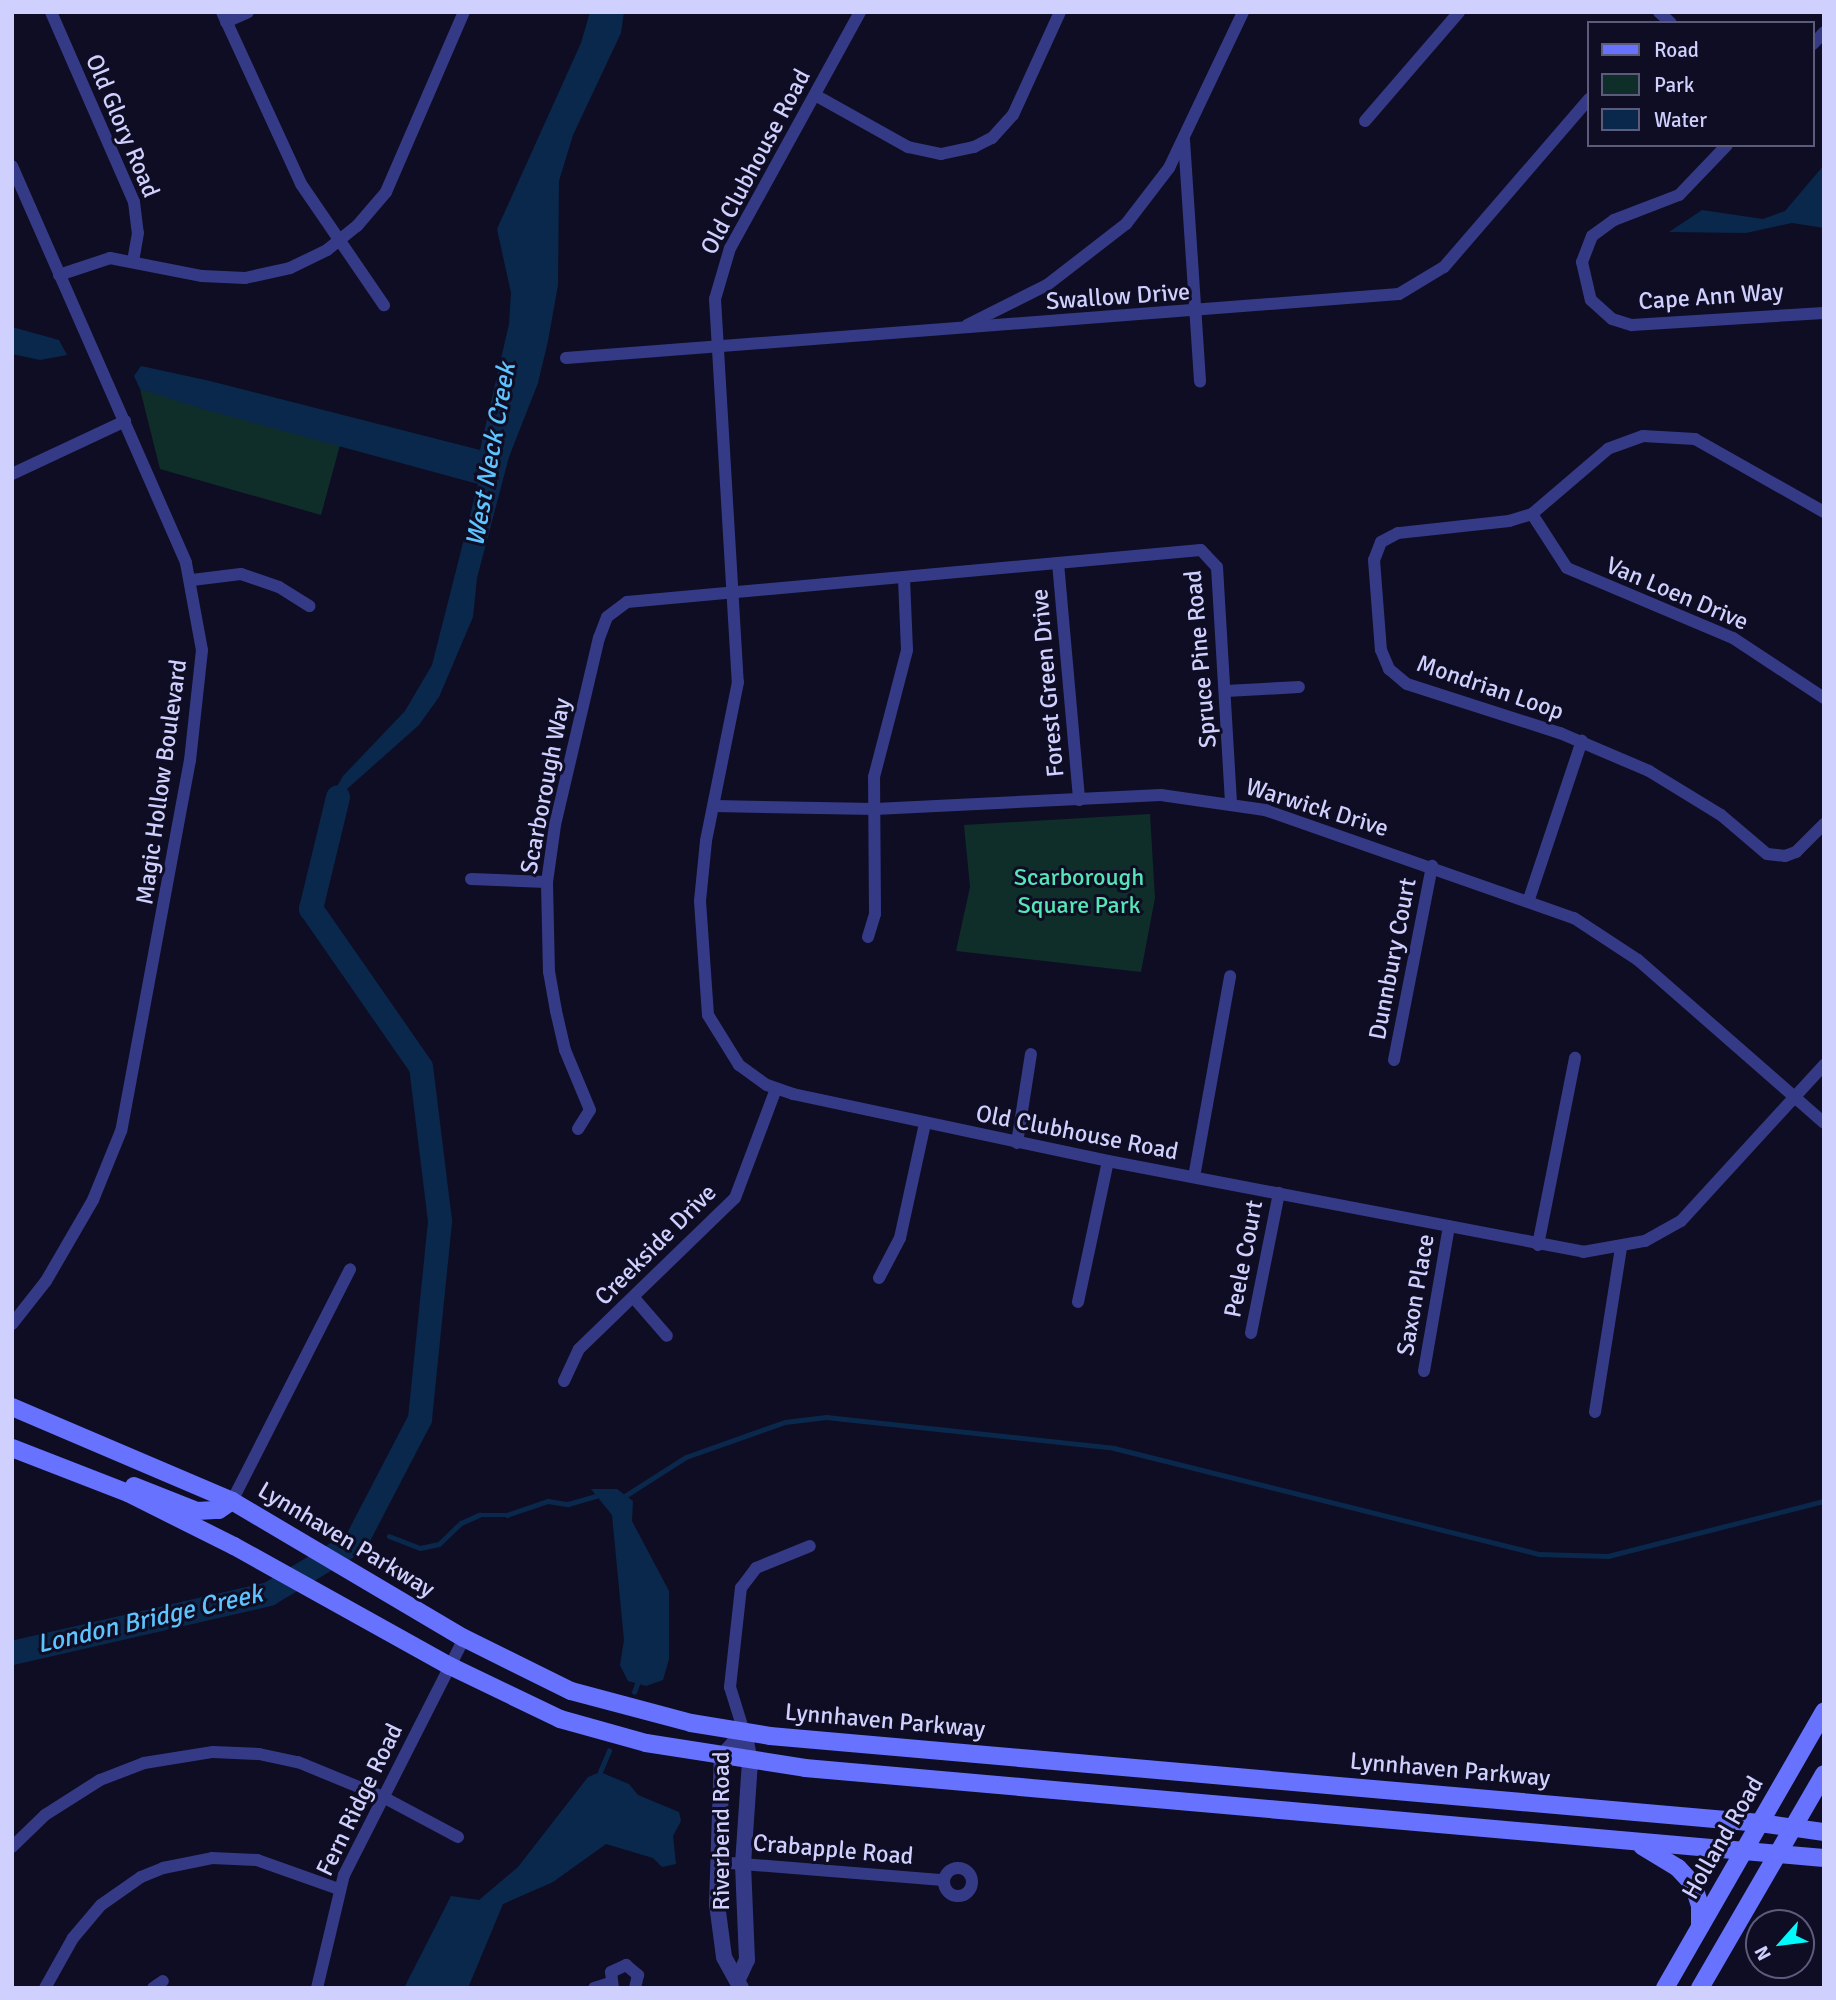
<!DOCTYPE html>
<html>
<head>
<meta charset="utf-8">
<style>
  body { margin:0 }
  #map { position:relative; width:1836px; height:2000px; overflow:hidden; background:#0e0d24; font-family:Signika,sans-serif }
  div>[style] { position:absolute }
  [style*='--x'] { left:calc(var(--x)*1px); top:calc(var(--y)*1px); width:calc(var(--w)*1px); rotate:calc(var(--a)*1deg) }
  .green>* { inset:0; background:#0f2e2a }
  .water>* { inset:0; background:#0a284b }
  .stream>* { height:4.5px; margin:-2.25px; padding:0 2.25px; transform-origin:2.25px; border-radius:2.25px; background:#0a284b }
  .river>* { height:24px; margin:-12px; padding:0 12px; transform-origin:12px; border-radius:12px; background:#0a284b }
  .minor>* { height:12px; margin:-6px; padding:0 6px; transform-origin:6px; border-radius:6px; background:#353a86 }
  .minor>.ring { margin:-6px; padding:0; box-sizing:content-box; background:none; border:12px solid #353a86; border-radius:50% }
  .tertiary>* { height:16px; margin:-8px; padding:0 8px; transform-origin:8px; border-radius:8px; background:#353a86 }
  .secondary>* { height:18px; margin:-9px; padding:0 9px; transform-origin:9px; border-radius:9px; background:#6772ff }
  span { translate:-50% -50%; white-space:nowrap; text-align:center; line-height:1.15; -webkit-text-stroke:6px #0e0d24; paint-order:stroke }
  .street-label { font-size:24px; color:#d0d0ff }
  .park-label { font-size:24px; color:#54e6b4 }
  .water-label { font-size:26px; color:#5ec4ff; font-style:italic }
  .frame { position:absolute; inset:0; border:14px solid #d0d0ff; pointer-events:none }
  .legend { position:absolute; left:1587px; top:21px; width:228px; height:126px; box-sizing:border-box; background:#0e0d24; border:2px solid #5c5b7c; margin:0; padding:9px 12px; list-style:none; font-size:21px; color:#d0d0ff }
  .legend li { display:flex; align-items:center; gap:14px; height:35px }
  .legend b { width:35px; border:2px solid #5c5b7c }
  .north { position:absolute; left:1745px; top:1909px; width:70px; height:70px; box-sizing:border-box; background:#0e0d24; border:2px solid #5c5b7c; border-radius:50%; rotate:242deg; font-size:19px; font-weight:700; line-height:28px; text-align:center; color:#d0d0ff }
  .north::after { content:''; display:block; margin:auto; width:24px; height:32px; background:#00fafb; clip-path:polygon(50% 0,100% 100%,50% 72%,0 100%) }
</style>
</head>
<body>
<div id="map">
  <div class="green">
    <i style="clip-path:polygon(140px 389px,340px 445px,321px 515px,160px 469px)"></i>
    <i style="clip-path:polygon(1150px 814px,1155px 898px,1141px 972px,956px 951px,970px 887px,964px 825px)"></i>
  </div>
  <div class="water">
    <i style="clip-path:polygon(590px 12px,624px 12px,621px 33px,573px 135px,559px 181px,558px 285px,548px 341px,538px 383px,509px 457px,477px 578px,473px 617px,439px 697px,419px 725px,338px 797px,336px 788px,343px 776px,405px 711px,432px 665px,478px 484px,206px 410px,140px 389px,134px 376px,141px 366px,210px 381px,480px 450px,509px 324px,511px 293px,497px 229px,581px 43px)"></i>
    <i style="clip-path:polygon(1824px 165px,1824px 228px,1792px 223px,1746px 233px,1669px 232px,1702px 210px,1763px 219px,1785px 211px)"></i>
    <i style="clip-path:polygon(12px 327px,59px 340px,67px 355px,40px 360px,12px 354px)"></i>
    <i style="clip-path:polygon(591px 1489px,617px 1489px,633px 1501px,632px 1521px,669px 1591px,669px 1659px,663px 1680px,646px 1686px,628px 1681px,620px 1665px,624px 1640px,612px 1515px)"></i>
    <i style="clip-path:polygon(600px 1772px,629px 1784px,638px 1795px,679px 1812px,681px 1821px,673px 1836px,676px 1864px,662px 1867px,653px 1858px,606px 1844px,553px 1882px,503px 1904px,468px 1988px,404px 1988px,451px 1896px,479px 1900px,518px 1867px,588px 1777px)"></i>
  </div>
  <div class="stream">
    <i style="--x:625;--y:1496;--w:72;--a:-32.6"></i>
    <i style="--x:686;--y:1457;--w:105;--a:-19.5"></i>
    <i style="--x:785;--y:1422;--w:41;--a:-7"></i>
    <i style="--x:826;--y:1417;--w:290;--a:6.1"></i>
    <i style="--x:1114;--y:1448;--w:438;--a:14"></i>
    <i style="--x:1539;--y:1554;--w:69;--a:1.7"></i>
    <i style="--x:1608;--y:1556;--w:223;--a:-14.3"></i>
    <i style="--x:389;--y:1536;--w:33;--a:21"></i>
    <i style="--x:420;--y:1548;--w:19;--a:-12"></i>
    <i style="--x:439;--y:1544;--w:30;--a:-44"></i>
    <i style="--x:461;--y:1523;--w:20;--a:-24"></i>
    <i style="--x:479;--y:1515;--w:28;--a:0"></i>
    <i style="--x:507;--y:1515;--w:43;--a:-18.9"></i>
    <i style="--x:548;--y:1501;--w:20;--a:9"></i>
    <i style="--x:568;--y:1504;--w:29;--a:-16"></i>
    <i style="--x:634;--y:1692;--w:9;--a:-69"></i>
    <i style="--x:600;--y:1772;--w:23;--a:-67"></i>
  </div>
  <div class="river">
    <i style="--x:12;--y:1653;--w:264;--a:-12.9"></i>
    <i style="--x:269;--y:1594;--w:101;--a:-30.9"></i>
    <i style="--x:356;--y:1542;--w:139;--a:-62.5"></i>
    <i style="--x:420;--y:1419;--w:199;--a:-84.2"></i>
    <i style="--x:440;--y:1221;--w:155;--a:-97"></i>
    <i style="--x:421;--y:1067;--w:193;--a:-124.8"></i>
    <i style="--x:311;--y:909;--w:115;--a:-76.4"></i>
  </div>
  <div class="minor">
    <i style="--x:51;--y:12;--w:207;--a:66.4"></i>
    <i style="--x:134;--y:202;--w:31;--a:83"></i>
    <i style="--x:138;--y:233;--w:27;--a:100"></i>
    <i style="--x:222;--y:12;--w:189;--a:65.3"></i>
    <i style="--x:301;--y:184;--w:147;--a:55.6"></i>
    <i style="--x:860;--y:12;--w:269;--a:118.8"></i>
    <i style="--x:730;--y:248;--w:53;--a:106.4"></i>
    <i style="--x:715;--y:299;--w:384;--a:86.6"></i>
    <i style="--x:738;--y:682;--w:162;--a:101.4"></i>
    <i style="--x:706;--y:841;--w:60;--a:95.7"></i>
    <i style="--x:700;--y:901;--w:114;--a:86"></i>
    <i style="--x:708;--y:1015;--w:59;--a:58.2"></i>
    <i style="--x:739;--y:1065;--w:34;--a:36"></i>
    <i style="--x:767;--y:1085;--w:28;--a:19"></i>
    <i style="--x:793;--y:1094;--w:322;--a:12"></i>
    <i style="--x:1108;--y:1161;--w:484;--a:10.8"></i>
    <i style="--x:1583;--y:1252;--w:63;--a:-10.1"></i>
    <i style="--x:1645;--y:1241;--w:41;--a:-29.1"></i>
    <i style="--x:1681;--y:1221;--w:212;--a:-47.5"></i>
    <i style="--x:1659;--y:12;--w:16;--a:43"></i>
    <i style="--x:226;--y:22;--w:24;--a:-24"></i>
    <i style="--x:1813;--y:44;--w:16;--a:-47"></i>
    <i style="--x:815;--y:95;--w:107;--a:29.2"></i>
    <i style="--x:908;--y:147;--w:34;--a:12"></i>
    <i style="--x:941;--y:154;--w:34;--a:-12"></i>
    <i style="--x:974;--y:147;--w:20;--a:-27"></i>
    <i style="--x:992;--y:138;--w:31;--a:-48"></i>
    <i style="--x:1013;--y:115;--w:113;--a:-65.5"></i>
    <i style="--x:1365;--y:121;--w:144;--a:-49.2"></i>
    <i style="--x:1184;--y:140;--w:242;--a:86.2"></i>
    <i style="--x:1727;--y:145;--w:69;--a:133.8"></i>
    <i style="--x:1679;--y:195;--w:70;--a:159"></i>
    <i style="--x:1614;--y:220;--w:27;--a:144"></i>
    <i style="--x:1592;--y:236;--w:28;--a:111"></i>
    <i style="--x:1582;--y:262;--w:39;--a:77"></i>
    <i style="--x:1591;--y:300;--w:28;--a:42"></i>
    <i style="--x:1612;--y:319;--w:21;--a:17"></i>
    <i style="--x:1632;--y:325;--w:192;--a:-3.6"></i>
    <i style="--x:12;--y:166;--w:433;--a:66.3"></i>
    <i style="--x:186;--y:563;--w:88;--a:79.6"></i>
    <i style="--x:202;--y:650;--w:111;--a:96.2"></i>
    <i style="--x:190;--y:760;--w:377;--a:100.5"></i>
    <i style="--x:121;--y:1131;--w:74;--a:112.1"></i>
    <i style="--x:93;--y:1200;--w:94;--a:120.1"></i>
    <i style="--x:46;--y:1281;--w:55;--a:128.3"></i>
    <i style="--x:59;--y:275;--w:54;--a:-18.4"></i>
    <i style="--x:110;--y:258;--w:94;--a:11.1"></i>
    <i style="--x:202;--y:276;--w:43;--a:2.7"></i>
    <i style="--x:245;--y:278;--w:46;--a:-12.5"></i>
    <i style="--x:290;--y:268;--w:41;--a:-25.9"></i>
    <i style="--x:327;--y:250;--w:38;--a:-39"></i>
    <i style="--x:357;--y:226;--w:45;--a:-49.5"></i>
    <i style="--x:386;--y:192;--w:196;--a:-66.6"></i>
    <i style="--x:967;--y:325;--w:89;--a:-26.6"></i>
    <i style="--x:1047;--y:285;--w:100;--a:-37.7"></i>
    <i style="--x:1126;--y:224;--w:71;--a:-52.5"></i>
    <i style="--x:1169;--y:168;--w:173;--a:-64.6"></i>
    <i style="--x:566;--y:358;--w:835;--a:-4.39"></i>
    <i style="--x:1399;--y:294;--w:52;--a:-31"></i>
    <i style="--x:1444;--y:267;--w:222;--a:-49.2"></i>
    <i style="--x:12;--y:474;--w:125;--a:-25.1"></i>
    <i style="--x:1824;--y:512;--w:148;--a:-150.5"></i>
    <i style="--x:1695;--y:439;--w:52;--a:-176.7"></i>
    <i style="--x:1643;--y:436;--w:37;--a:160"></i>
    <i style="--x:1608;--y:449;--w:100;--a:139.5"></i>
    <i style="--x:1532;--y:514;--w:24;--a:163"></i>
    <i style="--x:1509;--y:521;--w:112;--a:173.8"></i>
    <i style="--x:1398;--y:533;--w:19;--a:152"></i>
    <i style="--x:1381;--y:542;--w:19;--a:111"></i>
    <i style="--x:1374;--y:560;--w:90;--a:85.6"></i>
    <i style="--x:1381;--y:650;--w:21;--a:67"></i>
    <i style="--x:1389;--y:669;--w:23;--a:40"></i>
    <i style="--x:1407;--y:684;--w:161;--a:17.8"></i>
    <i style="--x:1560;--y:733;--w:97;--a:23.1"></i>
    <i style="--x:1649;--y:771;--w:84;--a:31.4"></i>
    <i style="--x:1721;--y:815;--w:60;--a:40.3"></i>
    <i style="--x:1767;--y:854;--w:18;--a:6"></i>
    <i style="--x:1785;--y:856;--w:12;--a:-20"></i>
    <i style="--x:1796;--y:852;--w:40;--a:-45"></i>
    <i style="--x:1532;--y:514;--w:64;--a:57.1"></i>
    <i style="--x:1567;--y:568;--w:180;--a:22.9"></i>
    <i style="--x:1733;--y:638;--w:109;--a:33.4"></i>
    <i style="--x:1058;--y:563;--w:238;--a:84.9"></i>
    <i style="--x:192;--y:580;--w:49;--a:-7"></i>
    <i style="--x:241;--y:574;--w:40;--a:18.9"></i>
    <i style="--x:279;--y:587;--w:36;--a:32"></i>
    <i style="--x:1226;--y:691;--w:73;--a:-3.1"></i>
    <i style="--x:714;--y:806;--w:161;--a:1.1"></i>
    <i style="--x:875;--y:809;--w:286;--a:-2.8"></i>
    <i style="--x:1161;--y:795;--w:105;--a:8.2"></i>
    <i style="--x:1265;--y:810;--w:327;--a:19.3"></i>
    <i style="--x:1574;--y:918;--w:77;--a:33.3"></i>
    <i style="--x:1638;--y:960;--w:247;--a:41.2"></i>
    <i style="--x:471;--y:879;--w:76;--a:2.3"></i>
    <i style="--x:1529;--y:899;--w:167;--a:-71.5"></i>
    <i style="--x:868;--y:937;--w:24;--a:-73"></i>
    <i style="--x:875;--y:914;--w:137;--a:-90.4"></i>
    <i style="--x:874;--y:777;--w:131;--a:-75.4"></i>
    <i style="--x:907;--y:650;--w:73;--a:-92.4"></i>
    <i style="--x:1394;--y:1060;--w:198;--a:-78.9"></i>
    <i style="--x:578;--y:1129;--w:22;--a:-58"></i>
    <i style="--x:590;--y:1110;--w:65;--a:-112.6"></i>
    <i style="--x:565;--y:1050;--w:40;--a:-103"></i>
    <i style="--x:556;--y:1011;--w:40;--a:-100"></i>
    <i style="--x:549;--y:972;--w:90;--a:-91.3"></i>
    <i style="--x:547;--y:882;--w:58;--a:-82"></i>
    <i style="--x:555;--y:825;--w:192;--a:-76.8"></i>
    <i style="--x:599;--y:638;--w:22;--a:-69"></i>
    <i style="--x:607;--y:617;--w:25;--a:-37"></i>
    <i style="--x:627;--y:602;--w:576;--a:-5.18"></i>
    <i style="--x:1201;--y:550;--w:23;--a:47"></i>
    <i style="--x:1217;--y:567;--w:237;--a:86.6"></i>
    <i style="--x:1017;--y:1143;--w:90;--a:-81.1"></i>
    <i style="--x:1194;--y:1177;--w:204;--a:-79.8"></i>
    <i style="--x:1538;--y:1245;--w:191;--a:-78.8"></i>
    <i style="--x:879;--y:1278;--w:45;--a:-62.3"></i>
    <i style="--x:900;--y:1238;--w:118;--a:-77.7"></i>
    <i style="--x:634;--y:1298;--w:50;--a:49"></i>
    <i style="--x:1078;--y:1302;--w:144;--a:-78"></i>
    <i style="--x:1251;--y:1333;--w:143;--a:-78.7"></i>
    <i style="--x:1424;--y:1371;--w:147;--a:-80.2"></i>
    <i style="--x:564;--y:1381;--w:35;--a:-65"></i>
    <i style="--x:579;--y:1349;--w:217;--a:-44.1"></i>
    <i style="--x:735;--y:1198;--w:116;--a:-69.4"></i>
    <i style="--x:1595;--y:1412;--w:166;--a:-81"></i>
    <i style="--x:232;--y:1501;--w:260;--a:-63"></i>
    <i style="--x:744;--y:1732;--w:47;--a:-107.3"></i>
    <i style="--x:730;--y:1687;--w:100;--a:-83.7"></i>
    <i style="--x:741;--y:1588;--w:25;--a:-53"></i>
    <i style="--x:756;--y:1568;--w:58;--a:-22.2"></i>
    <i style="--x:12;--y:1847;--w:46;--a:-44.1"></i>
    <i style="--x:45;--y:1815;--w:65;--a:-32.5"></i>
    <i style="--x:100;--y:1780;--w:47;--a:-21.1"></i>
    <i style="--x:144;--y:1763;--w:70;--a:-9.1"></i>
    <i style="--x:213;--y:1752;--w:46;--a:2.5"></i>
    <i style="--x:259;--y:1754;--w:40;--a:12"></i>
    <i style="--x:298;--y:1762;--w:92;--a:22.4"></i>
    <i style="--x:383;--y:1797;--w:85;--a:28.1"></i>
    <i style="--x:718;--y:1862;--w:226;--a:4.6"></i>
    <i class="ring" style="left:944px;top:1868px;width:16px;height:16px"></i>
    <i style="--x:45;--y:1988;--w:57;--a:-60.8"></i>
    <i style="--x:73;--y:1938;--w:43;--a:-49.7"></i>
    <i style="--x:101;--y:1905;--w:49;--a:-35"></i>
    <i style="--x:141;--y:1877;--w:24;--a:-22"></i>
    <i style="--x:163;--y:1868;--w:50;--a:-11.5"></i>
    <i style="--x:212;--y:1858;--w:45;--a:2.5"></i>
    <i style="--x:257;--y:1860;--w:87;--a:19.5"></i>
    <i style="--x:153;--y:1988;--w:12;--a:-35"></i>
    <i style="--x:317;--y:1988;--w:116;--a:-76.6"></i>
    <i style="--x:344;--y:1875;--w:266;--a:-63.1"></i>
    <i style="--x:594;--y:1988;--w:17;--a:-17"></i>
    <i style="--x:613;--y:1988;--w:16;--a:-97"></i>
    <i style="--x:611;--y:1972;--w:17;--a:-25"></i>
    <i style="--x:626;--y:1965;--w:16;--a:40"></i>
    <i style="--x:638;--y:1975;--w:13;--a:103"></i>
  </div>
  <div class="tertiary">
    <i style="--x:738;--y:1979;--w:21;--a:-65"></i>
    <i style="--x:747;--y:1960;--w:96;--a:-92.4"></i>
    <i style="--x:743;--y:1864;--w:102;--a:-86.1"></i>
    <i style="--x:750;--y:1762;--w:31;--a:-101"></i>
    <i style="--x:741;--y:1988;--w:35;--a:-119"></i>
    <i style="--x:724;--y:1957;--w:53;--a:-97.5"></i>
    <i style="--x:717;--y:1904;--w:147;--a:-88.1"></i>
    <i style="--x:722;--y:1757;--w:33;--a:-49"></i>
  </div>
  <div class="secondary">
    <i style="--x:12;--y:1407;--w:239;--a:23.1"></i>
    <i style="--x:232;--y:1501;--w:269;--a:30.6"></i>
    <i style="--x:464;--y:1638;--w:119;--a:26.4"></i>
    <i style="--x:571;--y:1691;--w:124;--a:14.9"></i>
    <i style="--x:691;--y:1723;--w:80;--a:9.3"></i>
    <i style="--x:770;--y:1736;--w:994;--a:5.02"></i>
    <i style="--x:1760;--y:1823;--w:65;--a:8"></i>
    <i style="--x:12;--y:1448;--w:124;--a:21.2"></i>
    <i style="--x:128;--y:1493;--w:119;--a:26.6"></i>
    <i style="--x:234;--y:1546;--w:247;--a:29.1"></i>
    <i style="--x:450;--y:1666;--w:122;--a:25.7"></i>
    <i style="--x:560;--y:1719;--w:89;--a:15.6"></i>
    <i style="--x:646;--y:1743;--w:161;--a:8.9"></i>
    <i style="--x:805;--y:1768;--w:1023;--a:5.05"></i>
    <i style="--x:134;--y:1486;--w:68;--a:21.6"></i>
    <i style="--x:197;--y:1511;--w:22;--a:-3"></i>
    <i style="--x:219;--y:1510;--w:16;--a:-35"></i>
    <i style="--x:1642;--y:1846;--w:42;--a:31.4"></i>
    <i style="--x:1678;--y:1868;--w:22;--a:47"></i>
    <i style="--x:1693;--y:1884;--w:23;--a:72"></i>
    <i style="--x:1700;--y:1906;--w:21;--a:90"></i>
    <i style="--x:1665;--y:1988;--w:319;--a:-60.1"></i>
    <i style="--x:1700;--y:1988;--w:247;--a:-59.9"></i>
  </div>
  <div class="street-label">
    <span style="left:122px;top:126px;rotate:67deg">Old Glory Road</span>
    <span style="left:756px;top:162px;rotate:-62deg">Old Clubhouse Road</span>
    <span style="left:1118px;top:297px;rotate:-4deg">Swallow Drive</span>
    <span style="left:1711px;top:297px;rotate:-4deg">Cape Ann Way</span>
    <span style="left:1677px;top:594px;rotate:23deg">Van Loen Drive</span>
    <span style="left:1201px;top:659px;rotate:-95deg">Spruce Pine Road</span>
    <span style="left:1048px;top:683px;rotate:-95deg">Forest Green Drive</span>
    <span style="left:1490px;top:688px;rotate:19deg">Mondrian Loop</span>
    <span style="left:162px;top:782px;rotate:-82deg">Magic Hollow Boulevard</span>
    <span style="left:546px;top:786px;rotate:-79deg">Scarborough Way</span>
    <span style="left:1317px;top:808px;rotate:17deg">Warwick Drive</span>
    <span style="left:1393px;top:959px;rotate:-79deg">Dunnbury Court</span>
    <span style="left:1077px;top:1133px;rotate:11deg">Old Clubhouse Road</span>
    <span style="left:656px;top:1245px;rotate:-45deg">Creekside Drive</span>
    <span style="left:1244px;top:1259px;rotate:-79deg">Peele Court</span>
    <span style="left:1416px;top:1295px;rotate:-80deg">Saxon Place</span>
    <span style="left:346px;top:1540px;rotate:31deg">Lynnhaven Parkway</span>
    <span style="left:885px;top:1721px;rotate:5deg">Lynnhaven Parkway</span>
    <span style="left:1450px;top:1770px;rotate:5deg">Lynnhaven Parkway</span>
    <span style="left:360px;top:1800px;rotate:-64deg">Fern Ridge Road</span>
    <span style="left:722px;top:1831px;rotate:-90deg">Riverbend Road</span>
    <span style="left:1723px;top:1838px;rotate:-60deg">Holland Road</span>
    <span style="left:833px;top:1850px;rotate:5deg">Crabapple Road</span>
  </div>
  <div class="park-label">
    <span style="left:1079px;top:892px">Scarborough<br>Square Park</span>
  </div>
  <div class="water-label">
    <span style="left:492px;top:455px;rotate:-80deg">West Neck Creek</span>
    <span style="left:150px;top:1620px;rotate:-13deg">London Bridge Creek</span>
  </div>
  <div class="frame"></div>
  <ul class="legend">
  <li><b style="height:9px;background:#6772ff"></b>Road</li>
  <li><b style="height:19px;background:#0f2e2a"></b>Park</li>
  <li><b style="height:19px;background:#0a284b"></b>Water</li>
  </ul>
  <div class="north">N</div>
</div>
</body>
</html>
